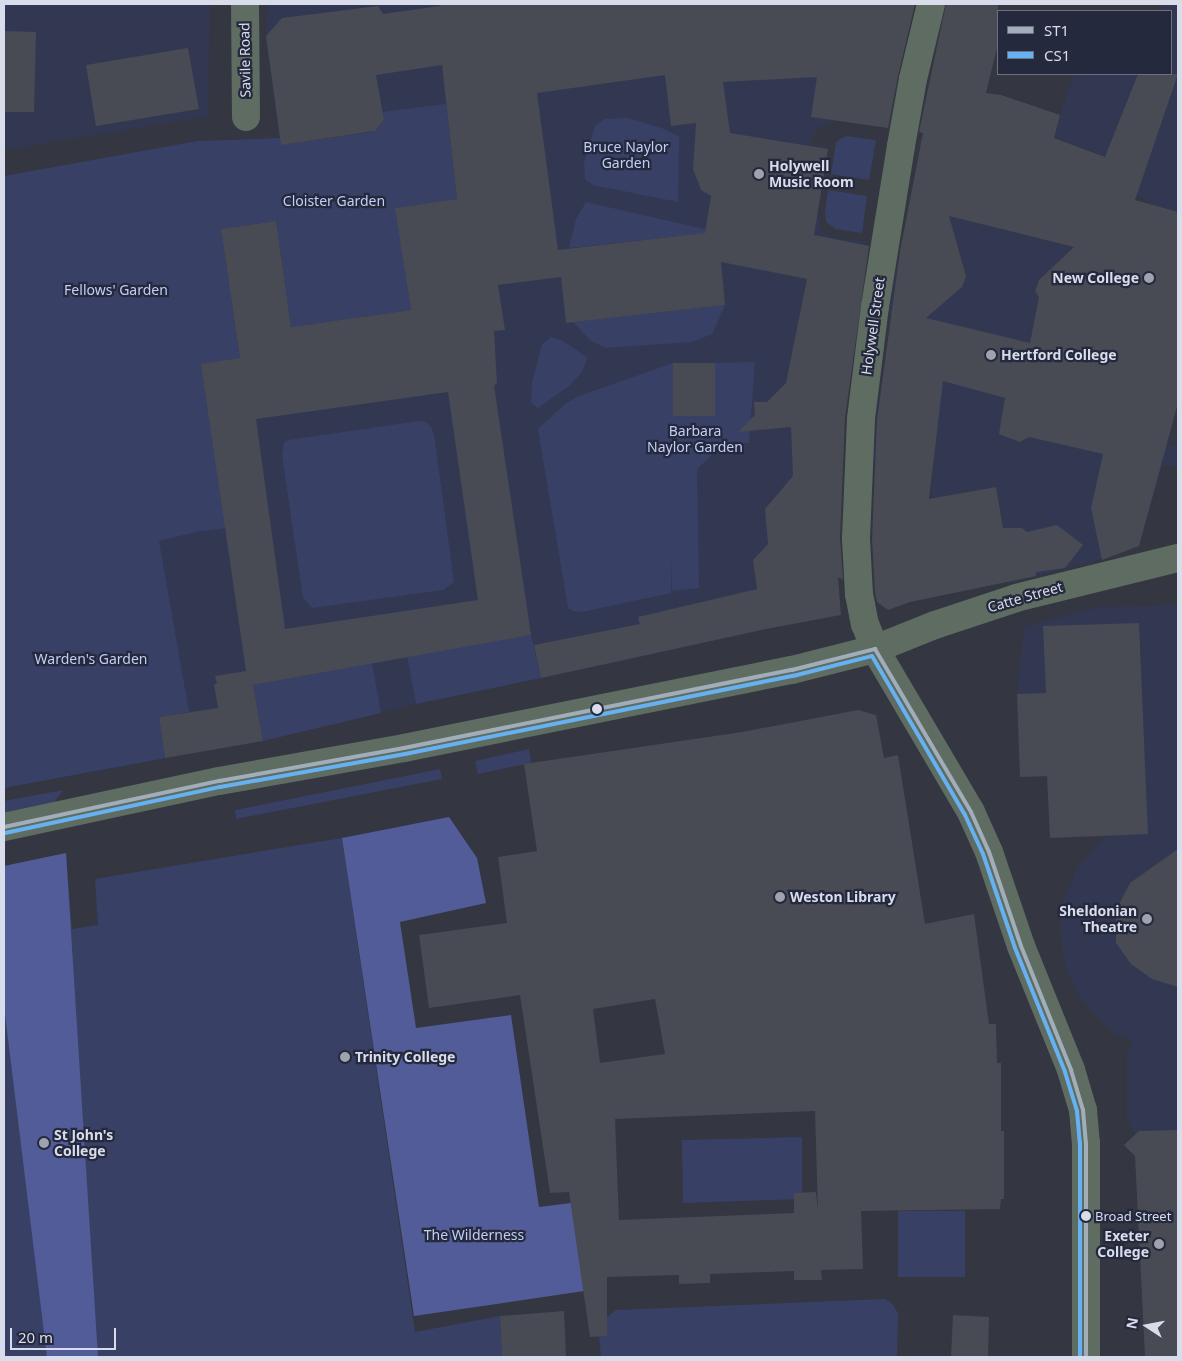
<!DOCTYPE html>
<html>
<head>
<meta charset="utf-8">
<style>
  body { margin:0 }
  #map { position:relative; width:1182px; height:1361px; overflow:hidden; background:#343642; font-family:"Noto Sans",sans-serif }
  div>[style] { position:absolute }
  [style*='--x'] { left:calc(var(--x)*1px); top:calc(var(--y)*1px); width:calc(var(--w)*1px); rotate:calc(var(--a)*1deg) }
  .built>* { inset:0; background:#323851 }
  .green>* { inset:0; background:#384065 }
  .forest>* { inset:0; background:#515c98 }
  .building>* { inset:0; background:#484a54 }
  .minor>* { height:28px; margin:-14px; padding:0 14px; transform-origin:14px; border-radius:14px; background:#5e6c62 }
  .bus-1>* { height:4px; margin:-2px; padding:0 2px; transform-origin:2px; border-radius:2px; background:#a1aeba }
  .bus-2>* { height:4px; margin:-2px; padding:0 2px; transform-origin:2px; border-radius:2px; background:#66b1f2 }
  .dots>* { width:14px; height:14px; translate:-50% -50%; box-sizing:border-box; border:2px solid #24293d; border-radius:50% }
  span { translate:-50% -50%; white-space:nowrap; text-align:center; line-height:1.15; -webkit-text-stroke:4.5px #24293d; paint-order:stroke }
  .bus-label { font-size:13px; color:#d9dcea }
  .left { translate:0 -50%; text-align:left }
  .street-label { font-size:14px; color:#d9dcea }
  .park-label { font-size:14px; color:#c4cef5 }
  .poi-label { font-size:14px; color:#d9dcea; font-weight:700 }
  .right { translate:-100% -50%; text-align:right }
  .frame { position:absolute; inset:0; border:5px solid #d9dcea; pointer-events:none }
  .legend { position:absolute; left:997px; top:10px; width:175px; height:65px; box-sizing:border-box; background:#24293d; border:1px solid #6c7182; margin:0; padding:6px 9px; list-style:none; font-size:15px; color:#d9dcea }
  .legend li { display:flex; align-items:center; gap:10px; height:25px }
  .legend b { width:25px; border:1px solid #6c7182 }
  .north { position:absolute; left:1122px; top:1301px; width:50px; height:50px; -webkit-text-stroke:4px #24293d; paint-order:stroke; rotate:281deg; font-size:14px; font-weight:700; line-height:20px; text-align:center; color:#d9dcea }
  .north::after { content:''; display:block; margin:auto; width:18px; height:22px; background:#d9dcea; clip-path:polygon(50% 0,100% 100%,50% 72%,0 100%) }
  .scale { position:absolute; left:10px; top:1328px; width:106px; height:22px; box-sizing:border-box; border:2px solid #d9dcea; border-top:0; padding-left:6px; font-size:15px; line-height:18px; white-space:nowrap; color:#d9dcea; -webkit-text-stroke:4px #24293d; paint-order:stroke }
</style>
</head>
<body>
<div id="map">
  <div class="built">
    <i style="clip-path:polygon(4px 4px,210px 4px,208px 116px,4px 150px)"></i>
    <i style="clip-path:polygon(267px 4px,911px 4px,838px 121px,829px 122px,818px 128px,812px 137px,811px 144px,829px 148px,818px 213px,819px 224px,824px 233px,834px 237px,866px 242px,840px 400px,835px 550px,841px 615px,766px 629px,620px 662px,416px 704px,263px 741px,4px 788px,4px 176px,198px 141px,279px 138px,266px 36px)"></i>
    <i style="clip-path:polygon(1162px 4px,1178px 4px,1178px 403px,1107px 382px,1159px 208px,1130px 192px,1113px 159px,1052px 137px,1074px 74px,1171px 74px,1171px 11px,1159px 11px)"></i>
    <i style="clip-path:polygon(918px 158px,1067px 207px,1175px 412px,1168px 445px,1178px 446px,1178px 467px,1163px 465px,1139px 546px,1102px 559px,1008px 583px,1006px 541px,996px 487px,931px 499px,933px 465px,873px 459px,878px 402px,892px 326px,889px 310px)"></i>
    <i style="clip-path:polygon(1178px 605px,1178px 1357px,1145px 1357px,1135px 1156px,1130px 1151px,1130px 1140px,1135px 1135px,1127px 1120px,1127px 1055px,1133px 1041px,1117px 1035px,1105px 1025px,1081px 998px,1070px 979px,1064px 959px,1060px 930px,1062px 904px,1076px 871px,1100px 841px,1111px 836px,1050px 838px,1047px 777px,1020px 777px,1017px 694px,1024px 627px,1099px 607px)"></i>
  </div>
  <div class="green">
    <i style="clip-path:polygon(446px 104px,457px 199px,396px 208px,411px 310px,291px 327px,276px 221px,221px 229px,240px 358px,226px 528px,196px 532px,159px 541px,189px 712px,159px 717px,165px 758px,4px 788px,4px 176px,198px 141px,280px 138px,287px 144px,372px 132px,384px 121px,383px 112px)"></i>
    <i style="clip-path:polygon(628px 118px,664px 129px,679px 137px,678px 202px,593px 185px,585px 179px,584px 162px,595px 126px,605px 119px)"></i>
    <i style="clip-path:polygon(846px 136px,876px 140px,869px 180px,831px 174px,836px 142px)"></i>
    <i style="clip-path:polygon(828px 190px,867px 196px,862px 233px,835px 229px,826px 222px,825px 213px)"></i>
    <i style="clip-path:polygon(586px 202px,717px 232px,569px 248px,576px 219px)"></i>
    <i style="clip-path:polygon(725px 305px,712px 334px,692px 342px,605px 348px,590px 340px,573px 322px)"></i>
    <i style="clip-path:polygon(551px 337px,563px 341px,588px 358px,581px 373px,569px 386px,538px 408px,531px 403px,532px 383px,542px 344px)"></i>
    <i style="clip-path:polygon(755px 362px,749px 443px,723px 444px,697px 469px,699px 588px,672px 591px,672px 559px,671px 593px,582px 612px,573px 611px,568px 608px,538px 429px,565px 404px,579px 396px,673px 363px,673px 416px,714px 416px,715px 363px)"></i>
    <i style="clip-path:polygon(419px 421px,426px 422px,431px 427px,434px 434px,454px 582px,443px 590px,312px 608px,303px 598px,282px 455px,284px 443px,288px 440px)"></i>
    <i style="clip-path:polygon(531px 635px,541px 678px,416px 704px,407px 656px)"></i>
    <i style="clip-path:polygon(372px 663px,381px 713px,263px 741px,253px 685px)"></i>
    <i style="clip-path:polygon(529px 749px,531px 763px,478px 774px,475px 761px)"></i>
    <i style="clip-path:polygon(440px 769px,442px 779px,236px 819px,235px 810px)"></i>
    <i style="clip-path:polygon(63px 790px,50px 808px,4px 819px,4px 801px)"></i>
    <i style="clip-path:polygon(342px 838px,415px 1332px,500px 1316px,502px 1357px,4px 1357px,4px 866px,66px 853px,72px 929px,98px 925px,95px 879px)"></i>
    <i style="clip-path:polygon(802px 1137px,802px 1199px,683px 1203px,682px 1140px)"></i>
    <i style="clip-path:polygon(898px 1211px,965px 1211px,965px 1277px,898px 1277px)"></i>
    <i style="clip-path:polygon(884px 1299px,891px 1302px,898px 1313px,897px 1357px,601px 1357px,599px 1336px,605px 1319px,616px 1310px)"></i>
  </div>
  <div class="forest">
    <i style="clip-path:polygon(449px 817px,477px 858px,486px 903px,400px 922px,416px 1028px,511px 1015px,539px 1207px,571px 1203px,584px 1291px,414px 1316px,342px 838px)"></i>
    <i style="clip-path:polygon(66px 853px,98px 1357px,47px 1357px,4px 1006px,4px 866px)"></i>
  </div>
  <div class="building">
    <i style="clip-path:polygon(evenodd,440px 4px,915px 4px,898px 76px,888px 128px,811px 117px,817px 77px,723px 82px,730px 133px,828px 149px,814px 235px,869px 246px,845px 418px,840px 538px,843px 580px,838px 577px,841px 615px,766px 629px,541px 678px,534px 645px,640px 624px,638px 617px,757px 589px,753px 560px,768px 544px,765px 509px,793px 476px,791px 427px,738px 432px,755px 415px,754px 402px,767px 402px,786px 383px,807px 279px,721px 262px,725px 305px,566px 323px,561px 277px,498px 285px,505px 330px,494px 331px,497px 384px,494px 385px,531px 635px,253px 685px,263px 741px,165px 758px,159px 717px,218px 708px,214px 684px,217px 684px,215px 676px,246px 671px,201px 364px,240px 358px,221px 229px,276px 221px,291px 327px,411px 310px,395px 208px,457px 199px,442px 65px,376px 75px,384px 120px,375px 131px,281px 145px,266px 36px,282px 18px,378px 6px,383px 14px,440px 6px,440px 4px,665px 75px,671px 126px,696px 123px,693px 169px,701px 190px,711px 196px,705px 233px,558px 250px,537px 93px,665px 75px,440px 4px,448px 392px,478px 600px,285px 629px,256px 419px,448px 392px)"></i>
    <i style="clip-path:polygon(evenodd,946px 4px,998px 4px,998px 44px,986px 93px,1001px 95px,1060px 115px,1054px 138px,1105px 157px,1138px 74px,1178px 74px,1135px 200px,1178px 212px,1178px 403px,1139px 546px,1102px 560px,1091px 508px,1103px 454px,1029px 437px,1020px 442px,999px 434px,1005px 398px,943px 381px,929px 499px,996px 487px,1003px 528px,1022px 528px,1027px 532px,1057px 525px,1083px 545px,1065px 568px,1036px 572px,1036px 576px,910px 602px,888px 610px,877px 602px,875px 592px,872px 539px,877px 420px,900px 251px,923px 133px,919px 132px,946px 4px,949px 216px,1074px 247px,1039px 280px,1035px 291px,1039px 297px,1030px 343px,926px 318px,962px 287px,966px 276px,949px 216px)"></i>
    <i style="clip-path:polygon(4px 31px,36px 32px,34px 112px,4px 112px)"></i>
    <i style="clip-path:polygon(188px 48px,199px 109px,96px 126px,86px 65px)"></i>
    <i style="clip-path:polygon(673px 363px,715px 363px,715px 416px,673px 416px)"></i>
    <i style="clip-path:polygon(1139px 623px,1148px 834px,1050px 838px,1047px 776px,1020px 777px,1017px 694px,1046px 693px,1043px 626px)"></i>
    <i style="clip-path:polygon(evenodd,858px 710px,876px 715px,884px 758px,898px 755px,925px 924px,974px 914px,989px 1024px,996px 1024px,997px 1063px,1001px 1063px,1001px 1131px,1004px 1131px,1004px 1199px,1001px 1199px,1000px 1209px,861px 1211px,863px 1269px,821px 1270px,822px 1280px,794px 1280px,794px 1271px,710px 1274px,710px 1283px,679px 1284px,679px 1275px,607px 1277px,607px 1336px,590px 1337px,569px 1192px,550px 1193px,520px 995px,429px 1008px,419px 935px,507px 923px,498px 857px,537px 851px,524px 764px,742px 732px,858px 710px,655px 999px,665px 1054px,600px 1063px,593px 1009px,655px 999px,858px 710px,815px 1111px,818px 1212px,816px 1192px,794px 1193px,794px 1213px,619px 1220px,615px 1119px,815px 1111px)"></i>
    <i style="clip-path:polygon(1178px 849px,1178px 987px,1152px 979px,1131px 964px,1116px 943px,1116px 910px,1130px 883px)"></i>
    <i style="clip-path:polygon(1178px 1130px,1178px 1357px,1145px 1357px,1135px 1156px,1124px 1145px,1139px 1131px)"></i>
    <i style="clip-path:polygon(564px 1311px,566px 1357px,502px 1357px,500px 1316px)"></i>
    <i style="clip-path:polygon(953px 1315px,989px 1317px,988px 1357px,951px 1357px)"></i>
  </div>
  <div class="minor">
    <i style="--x:245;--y:4;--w:113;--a:89.5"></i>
    <i style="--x:931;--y:4;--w:77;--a:103.5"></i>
    <i style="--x:913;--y:79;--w:68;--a:100.2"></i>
    <i style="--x:901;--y:146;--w:162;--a:99.2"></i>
    <i style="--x:875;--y:306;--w:114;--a:97.1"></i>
    <i style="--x:861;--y:419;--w:120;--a:92.4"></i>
    <i style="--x:856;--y:539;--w:55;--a:86.9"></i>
    <i style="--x:859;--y:594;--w:31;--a:79"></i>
    <i style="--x:865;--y:624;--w:27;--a:68"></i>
    <i style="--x:875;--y:649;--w:189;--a:59.5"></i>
    <i style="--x:971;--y:812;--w:44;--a:65.8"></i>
    <i style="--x:989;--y:852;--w:99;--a:71.2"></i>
    <i style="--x:1021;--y:946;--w:134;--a:68"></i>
    <i style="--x:1071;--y:1070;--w:42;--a:73.3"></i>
    <i style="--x:1083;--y:1110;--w:33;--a:85"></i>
    <i style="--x:1086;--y:1143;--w:214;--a:90"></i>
    <i style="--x:4;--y:827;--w:220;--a:-12.1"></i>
    <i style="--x:219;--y:781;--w:188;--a:-10.1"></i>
    <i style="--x:404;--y:748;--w:396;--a:-11.4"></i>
    <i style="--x:792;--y:670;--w:86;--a:-14.2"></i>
    <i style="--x:875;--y:649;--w:65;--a:-21.8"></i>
    <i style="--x:935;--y:625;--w:85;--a:-18.4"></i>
    <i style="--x:1016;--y:598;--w:167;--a:-13.9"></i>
  </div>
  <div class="bus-1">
    <i style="--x:875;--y:649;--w:189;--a:59.5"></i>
    <i style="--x:971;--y:812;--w:44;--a:65.8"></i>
    <i style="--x:989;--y:852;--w:99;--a:71.2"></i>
    <i style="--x:1021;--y:946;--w:134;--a:68"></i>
    <i style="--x:1071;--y:1070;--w:42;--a:73.3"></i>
    <i style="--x:1083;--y:1110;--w:33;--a:85"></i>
    <i style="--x:1086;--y:1143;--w:214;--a:90"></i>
    <i style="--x:4;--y:827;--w:220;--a:-12.1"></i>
    <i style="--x:219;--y:781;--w:188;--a:-10.1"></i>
    <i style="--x:404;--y:748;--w:396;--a:-11.4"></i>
    <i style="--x:792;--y:670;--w:86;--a:-14.2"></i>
  </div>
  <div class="bus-2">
    <i style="--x:5;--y:833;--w:220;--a:-12.1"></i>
    <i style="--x:220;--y:787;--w:188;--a:-10.1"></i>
    <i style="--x:405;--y:754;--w:396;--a:-11.4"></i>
    <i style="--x:793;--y:676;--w:81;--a:-14.2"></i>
    <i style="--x:872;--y:656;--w:184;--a:59.7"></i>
    <i style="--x:965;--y:815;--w:43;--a:65.2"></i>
    <i style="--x:983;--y:854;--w:99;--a:71.2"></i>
    <i style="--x:1015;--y:948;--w:134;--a:68"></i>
    <i style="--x:1065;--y:1072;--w:41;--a:72.9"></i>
    <i style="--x:1077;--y:1111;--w:32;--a:85"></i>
    <i style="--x:1080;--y:1143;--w:214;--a:90"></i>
  </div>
  <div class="dots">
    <i style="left:759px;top:174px;background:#9fa2af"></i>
    <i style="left:1149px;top:278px;background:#9fa2af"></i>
    <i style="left:991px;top:355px;background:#9fa2af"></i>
    <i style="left:597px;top:709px;background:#d9dcea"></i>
    <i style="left:780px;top:897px;background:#9fa2af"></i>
    <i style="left:1147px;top:919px;background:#9fa2af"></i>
    <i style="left:345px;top:1057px;background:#9fa2af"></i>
    <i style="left:44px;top:1143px;background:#9fa2af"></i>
    <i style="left:1086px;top:1216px;background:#d9dcea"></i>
    <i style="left:1159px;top:1244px;background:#9fa2af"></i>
  </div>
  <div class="bus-label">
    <span class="left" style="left:1095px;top:1216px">Broad Street</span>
  </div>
  <div class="street-label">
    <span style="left:245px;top:60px;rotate:-91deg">Savile Road</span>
    <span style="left:873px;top:326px;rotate:-82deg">Holywell Street</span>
    <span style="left:1025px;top:597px;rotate:-16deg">Catte Street</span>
  </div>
  <div class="park-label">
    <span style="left:626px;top:155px">Bruce Naylor<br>Garden</span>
    <span style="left:334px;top:201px">Cloister Garden</span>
    <span style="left:116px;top:290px">Fellows' Garden</span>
    <span style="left:695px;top:439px">Barbara<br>Naylor Garden</span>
    <span style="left:91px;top:659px">Warden's Garden</span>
    <span style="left:474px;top:1235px">The Wilderness</span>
  </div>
  <div class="poi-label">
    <span class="left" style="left:769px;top:174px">Holywell<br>Music Room</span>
    <span class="right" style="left:1139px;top:278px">New College</span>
    <span class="left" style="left:1001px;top:355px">Hertford College</span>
    <span class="left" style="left:790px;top:897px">Weston Library</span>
    <span class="right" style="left:1137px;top:919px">Sheldonian<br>Theatre</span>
    <span class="left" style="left:355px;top:1057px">Trinity College</span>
    <span class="left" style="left:54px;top:1143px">St John's<br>College</span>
    <span class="right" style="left:1149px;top:1244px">Exeter<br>College</span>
  </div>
  <div class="frame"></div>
  <ul class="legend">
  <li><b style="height:6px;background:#a1aeba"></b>ST1</li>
  <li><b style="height:6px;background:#66b1f2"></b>CS1</li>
  </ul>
  <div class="north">N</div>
  <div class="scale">20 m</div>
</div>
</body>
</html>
